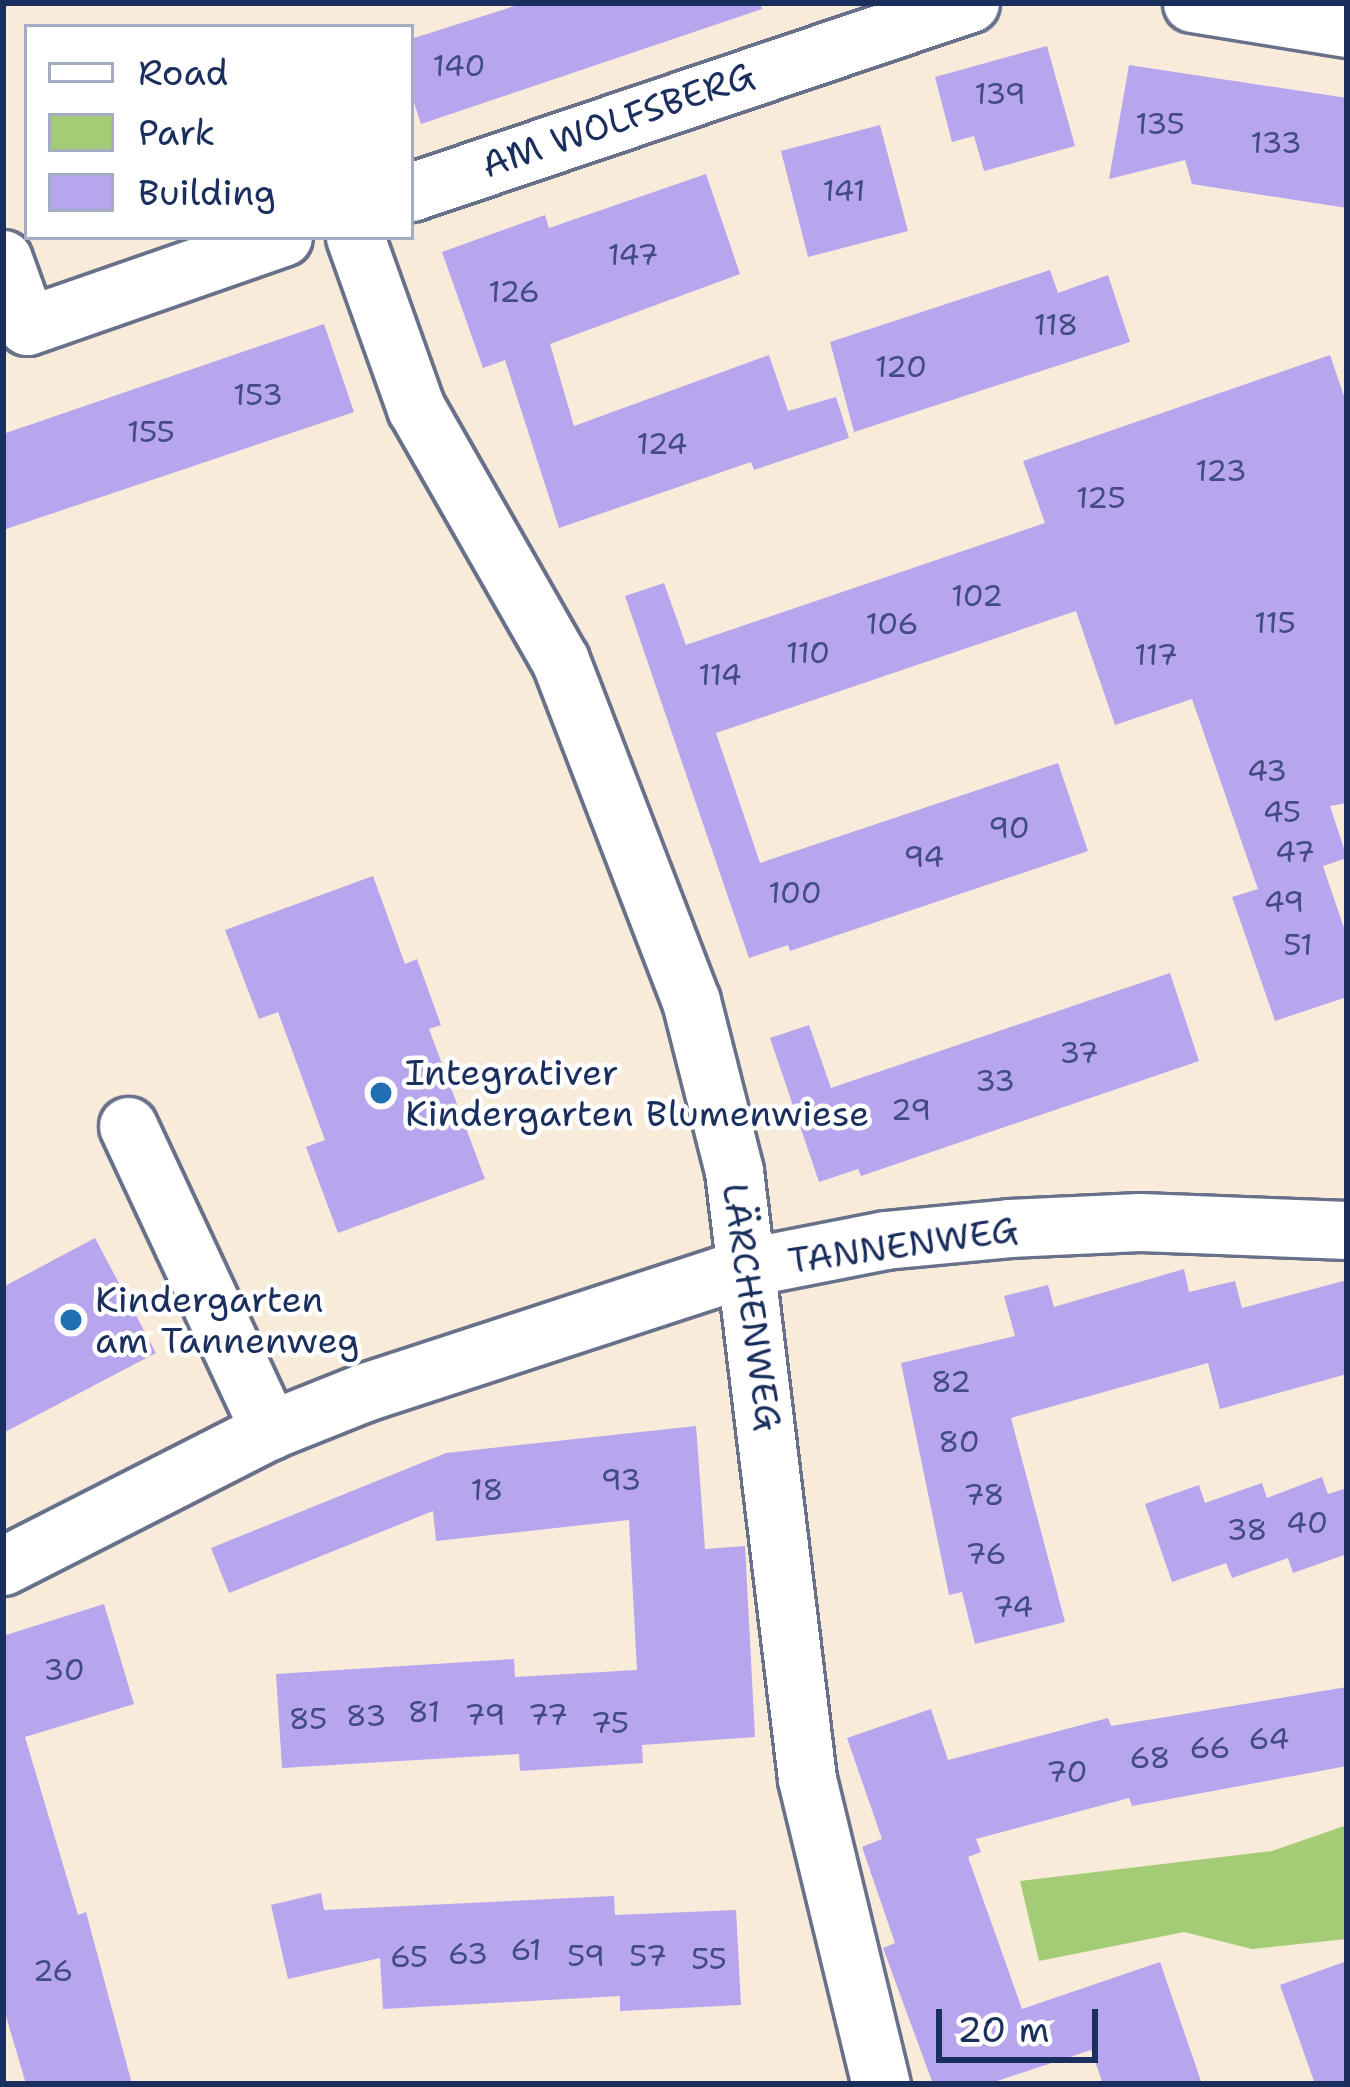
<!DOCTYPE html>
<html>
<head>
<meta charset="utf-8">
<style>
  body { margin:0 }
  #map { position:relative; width:1350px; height:2087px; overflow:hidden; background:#f8ebda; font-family:"Shantell Sans",sans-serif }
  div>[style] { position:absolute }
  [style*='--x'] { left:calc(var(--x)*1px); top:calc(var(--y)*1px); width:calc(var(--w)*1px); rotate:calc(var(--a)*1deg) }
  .green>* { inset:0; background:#a4cb76 }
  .building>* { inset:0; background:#b7a5ee }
  .roads { filter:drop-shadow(3px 0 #687189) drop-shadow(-3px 0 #687189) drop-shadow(0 3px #687189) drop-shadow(0 -3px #687189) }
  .minor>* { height:57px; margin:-28.5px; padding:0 28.5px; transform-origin:28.5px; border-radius:28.5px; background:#fff }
  .dots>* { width:33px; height:33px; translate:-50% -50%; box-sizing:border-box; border:6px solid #fff; border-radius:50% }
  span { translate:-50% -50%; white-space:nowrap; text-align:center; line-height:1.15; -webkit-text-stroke:9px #fff; paint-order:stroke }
  .number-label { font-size:30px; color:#424c82 }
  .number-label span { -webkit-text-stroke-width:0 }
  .street-label { font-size:36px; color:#1b2f5e }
  .poi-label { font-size:36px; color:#1b2f5e }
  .left { translate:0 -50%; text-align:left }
  .frame { position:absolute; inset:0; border:6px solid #1b2f5e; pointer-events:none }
  .legend { position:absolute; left:24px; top:24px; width:390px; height:216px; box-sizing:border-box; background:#fff; border:3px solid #a4acbf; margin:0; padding:15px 21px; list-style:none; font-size:36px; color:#1b2f5e }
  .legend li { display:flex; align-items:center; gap:24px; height:60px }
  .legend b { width:60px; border:3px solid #a4acbf }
  .scale { position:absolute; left:936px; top:2009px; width:162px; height:54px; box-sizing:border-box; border:6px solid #1b2f5e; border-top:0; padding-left:15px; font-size:36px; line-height:42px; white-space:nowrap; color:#1b2f5e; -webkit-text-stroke:9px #fff; paint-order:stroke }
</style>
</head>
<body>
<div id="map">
  <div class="green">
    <i style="clip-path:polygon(1347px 1825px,1347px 1939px,1252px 1949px,1184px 1932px,1039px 1961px,1020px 1881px,1272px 1851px)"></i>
  </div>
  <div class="building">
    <i style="clip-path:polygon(524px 3px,760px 3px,762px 9px,421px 124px,411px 93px,411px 39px)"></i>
    <i style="clip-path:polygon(1047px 46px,1075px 146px,984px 171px,974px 136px,952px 142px,935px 77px)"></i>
    <i style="clip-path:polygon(1129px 65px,1347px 98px,1347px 208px,1192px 184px,1185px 160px,1109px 179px)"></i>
    <i style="clip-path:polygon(880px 125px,908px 231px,808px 257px,781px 151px)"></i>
    <i style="clip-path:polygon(706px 174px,740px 274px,550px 344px,574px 426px,769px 355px,788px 411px,836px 397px,849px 438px,754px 470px,751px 462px,559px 528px,505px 360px,483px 368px,442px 252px,545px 215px,549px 228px)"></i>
    <i style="clip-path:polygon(1050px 270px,1058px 293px,1108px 275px,1130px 342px,854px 432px,830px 342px)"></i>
    <i style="clip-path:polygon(324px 324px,354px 412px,3px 530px,3px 434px)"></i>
    <i style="clip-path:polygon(1330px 355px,1347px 405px,1347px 803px,1330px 806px,1347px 858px,1323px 866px,1347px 937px,1347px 997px,1275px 1021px,1232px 897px,1258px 889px,1192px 699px,1115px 725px,1076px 611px,716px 733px,760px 863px,1058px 763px,1088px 851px,790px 951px,788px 945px,749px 958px,625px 596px,664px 583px,686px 645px,1045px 523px,1023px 461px)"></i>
    <i style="clip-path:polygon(373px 876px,405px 964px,417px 959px,441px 1025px,429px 1029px,485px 1179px,338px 1233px,306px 1147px,325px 1140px,278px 1012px,259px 1019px,225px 930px)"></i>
    <i style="clip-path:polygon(1170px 973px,1199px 1061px,861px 1176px,858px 1169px,819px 1182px,770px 1038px,809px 1025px,831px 1088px)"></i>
    <i style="clip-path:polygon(95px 1238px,156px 1353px,3px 1433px,3px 1287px)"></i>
    <i style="clip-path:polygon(1184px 1269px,1189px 1292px,1235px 1281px,1242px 1308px,1347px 1280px,1347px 1374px,1220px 1409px,1208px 1363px,1011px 1418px,1065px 1622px,975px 1644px,962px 1592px,949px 1595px,901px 1363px,1015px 1336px,1004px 1296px,1048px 1285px,1054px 1307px)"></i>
    <i style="clip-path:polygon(696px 1426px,705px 1549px,745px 1546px,755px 1737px,642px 1745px,643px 1763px,520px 1771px,519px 1754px,282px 1768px,276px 1674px,514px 1659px,515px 1677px,637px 1670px,629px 1520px,436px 1541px,433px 1511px,229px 1593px,211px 1548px,446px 1453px)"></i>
    <i style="clip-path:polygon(1322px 1477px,1328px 1494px,1347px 1488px,1347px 1554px,1293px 1573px,1288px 1558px,1232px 1578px,1226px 1563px,1172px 1582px,1145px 1504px,1199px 1485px,1205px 1503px,1262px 1483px,1267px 1498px)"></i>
    <i style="clip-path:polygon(104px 1604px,134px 1704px,25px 1737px,78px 1915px,86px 1912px,132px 2084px,26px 2084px,3px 2006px,3px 1636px)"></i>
    <i style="clip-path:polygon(1347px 1687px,1347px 1766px,1132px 1806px,1129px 1798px,976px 1839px,981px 1852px,968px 1857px,1022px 2009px,1160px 1962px,1202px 2084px,1103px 2084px,1091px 2050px,988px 2084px,933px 2084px,883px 1948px,895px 1943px,862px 1847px,882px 1839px,847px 1738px,931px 1709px,948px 1760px,1108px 1718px,1111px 1726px)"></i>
    <i style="clip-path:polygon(321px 1893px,324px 1910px,614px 1896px,615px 1915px,736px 1910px,741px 2005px,620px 2011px,620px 1996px,383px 2009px,380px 1958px,288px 1979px,271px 1905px)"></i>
    <i style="clip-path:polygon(1347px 1961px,1347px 2084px,1315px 2084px,1280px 1985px)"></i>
  </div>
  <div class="roads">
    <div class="minor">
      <i style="--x:1192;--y:3;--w:157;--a:9.2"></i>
      <i style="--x:411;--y:192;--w:590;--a:-18.68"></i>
      <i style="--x:355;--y:237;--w:182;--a:70.4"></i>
      <i style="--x:416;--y:408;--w:290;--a:60.3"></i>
      <i style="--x:560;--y:660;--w:365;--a:69"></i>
      <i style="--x:691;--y:1001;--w:175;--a:75.8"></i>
      <i style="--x:734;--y:1171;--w:612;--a:83.15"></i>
      <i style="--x:807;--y:1779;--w:314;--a:76.4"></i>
      <i style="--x:3;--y:259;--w:71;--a:70.3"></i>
      <i style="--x:27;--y:326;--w:271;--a:-19.2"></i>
      <i style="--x:128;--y:1126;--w:336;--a:65"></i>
      <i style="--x:3;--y:1566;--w:300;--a:-27"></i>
      <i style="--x:270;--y:1430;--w:102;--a:-21.8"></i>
      <i style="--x:365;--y:1392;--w:403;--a:-18.1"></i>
      <i style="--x:748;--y:1267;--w:140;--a:-11.1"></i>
      <i style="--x:885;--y:1240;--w:125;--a:-5.5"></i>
      <i style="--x:1009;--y:1228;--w:131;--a:-2.6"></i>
      <i style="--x:1140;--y:1222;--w:207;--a:2.2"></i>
    </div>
  </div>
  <div class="dots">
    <i style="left:381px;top:1093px;background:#1f6fb2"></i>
    <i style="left:71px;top:1320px;background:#1f6fb2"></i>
  </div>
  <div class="number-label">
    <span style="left:459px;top:66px">140</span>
    <span style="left:1000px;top:94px">139</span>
    <span style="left:1160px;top:124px">135</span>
    <span style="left:1276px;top:143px">133</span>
    <span style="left:844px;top:191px">141</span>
    <span style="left:633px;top:255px">147</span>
    <span style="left:514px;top:292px">126</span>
    <span style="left:1056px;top:325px">118</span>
    <span style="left:901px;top:367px">120</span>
    <span style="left:258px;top:395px">153</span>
    <span style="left:151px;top:432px">155</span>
    <span style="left:662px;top:444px">124</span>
    <span style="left:1221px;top:471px">123</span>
    <span style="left:1101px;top:498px">125</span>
    <span style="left:977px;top:596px">102</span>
    <span style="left:1275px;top:623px">115</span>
    <span style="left:892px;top:624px">106</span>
    <span style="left:808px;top:653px">110</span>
    <span style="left:1156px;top:655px">117</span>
    <span style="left:720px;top:675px">114</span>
    <span style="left:1267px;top:771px">43</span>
    <span style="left:1282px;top:812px">45</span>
    <span style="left:1009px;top:828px">90</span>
    <span style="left:1295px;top:852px">47</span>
    <span style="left:924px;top:857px">94</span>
    <span style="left:795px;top:893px">100</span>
    <span style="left:1284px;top:902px">49</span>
    <span style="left:1298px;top:945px">51</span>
    <span style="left:1079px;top:1053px">37</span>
    <span style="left:995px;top:1081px">33</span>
    <span style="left:911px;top:1110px">29</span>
    <span style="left:951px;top:1382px">82</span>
    <span style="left:959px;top:1442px">80</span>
    <span style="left:621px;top:1480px">93</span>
    <span style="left:487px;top:1490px">18</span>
    <span style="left:984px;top:1495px">78</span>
    <span style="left:1307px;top:1523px">40</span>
    <span style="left:1247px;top:1530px">38</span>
    <span style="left:986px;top:1554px">76</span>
    <span style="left:1013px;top:1607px">74</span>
    <span style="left:64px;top:1670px">30</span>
    <span style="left:424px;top:1712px">81</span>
    <span style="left:485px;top:1715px">79</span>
    <span style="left:548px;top:1715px">77</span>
    <span style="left:366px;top:1716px">83</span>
    <span style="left:308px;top:1719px">85</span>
    <span style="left:610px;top:1723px">75</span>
    <span style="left:1269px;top:1739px">64</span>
    <span style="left:1210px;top:1748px">66</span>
    <span style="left:1150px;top:1758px">68</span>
    <span style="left:1067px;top:1772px">70</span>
    <span style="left:526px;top:1950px">61</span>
    <span style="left:468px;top:1954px">63</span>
    <span style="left:586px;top:1956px">59</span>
    <span style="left:648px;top:1956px">57</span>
    <span style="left:409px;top:1957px">65</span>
    <span style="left:709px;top:1959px">55</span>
    <span style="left:53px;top:1971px">26</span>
  </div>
  <div class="street-label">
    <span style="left:618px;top:120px;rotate:-19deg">AM WOLFSBERG</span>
    <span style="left:903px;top:1245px;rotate:-8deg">TANNENWEG</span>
    <span style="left:752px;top:1307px;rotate:82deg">LÄRCHENWEG</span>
  </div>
  <div class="poi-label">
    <span class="left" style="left:405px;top:1093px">Integrativer<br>Kindergarten Blumenwiese</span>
    <span class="left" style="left:95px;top:1320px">Kindergarten<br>am Tannenweg</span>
  </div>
  <div class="frame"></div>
  <ul class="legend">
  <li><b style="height:15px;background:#fff"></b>Road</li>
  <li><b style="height:33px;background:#a4cb76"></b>Park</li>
  <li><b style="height:33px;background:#b7a5ee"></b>Building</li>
  </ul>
  <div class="scale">20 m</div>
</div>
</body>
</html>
